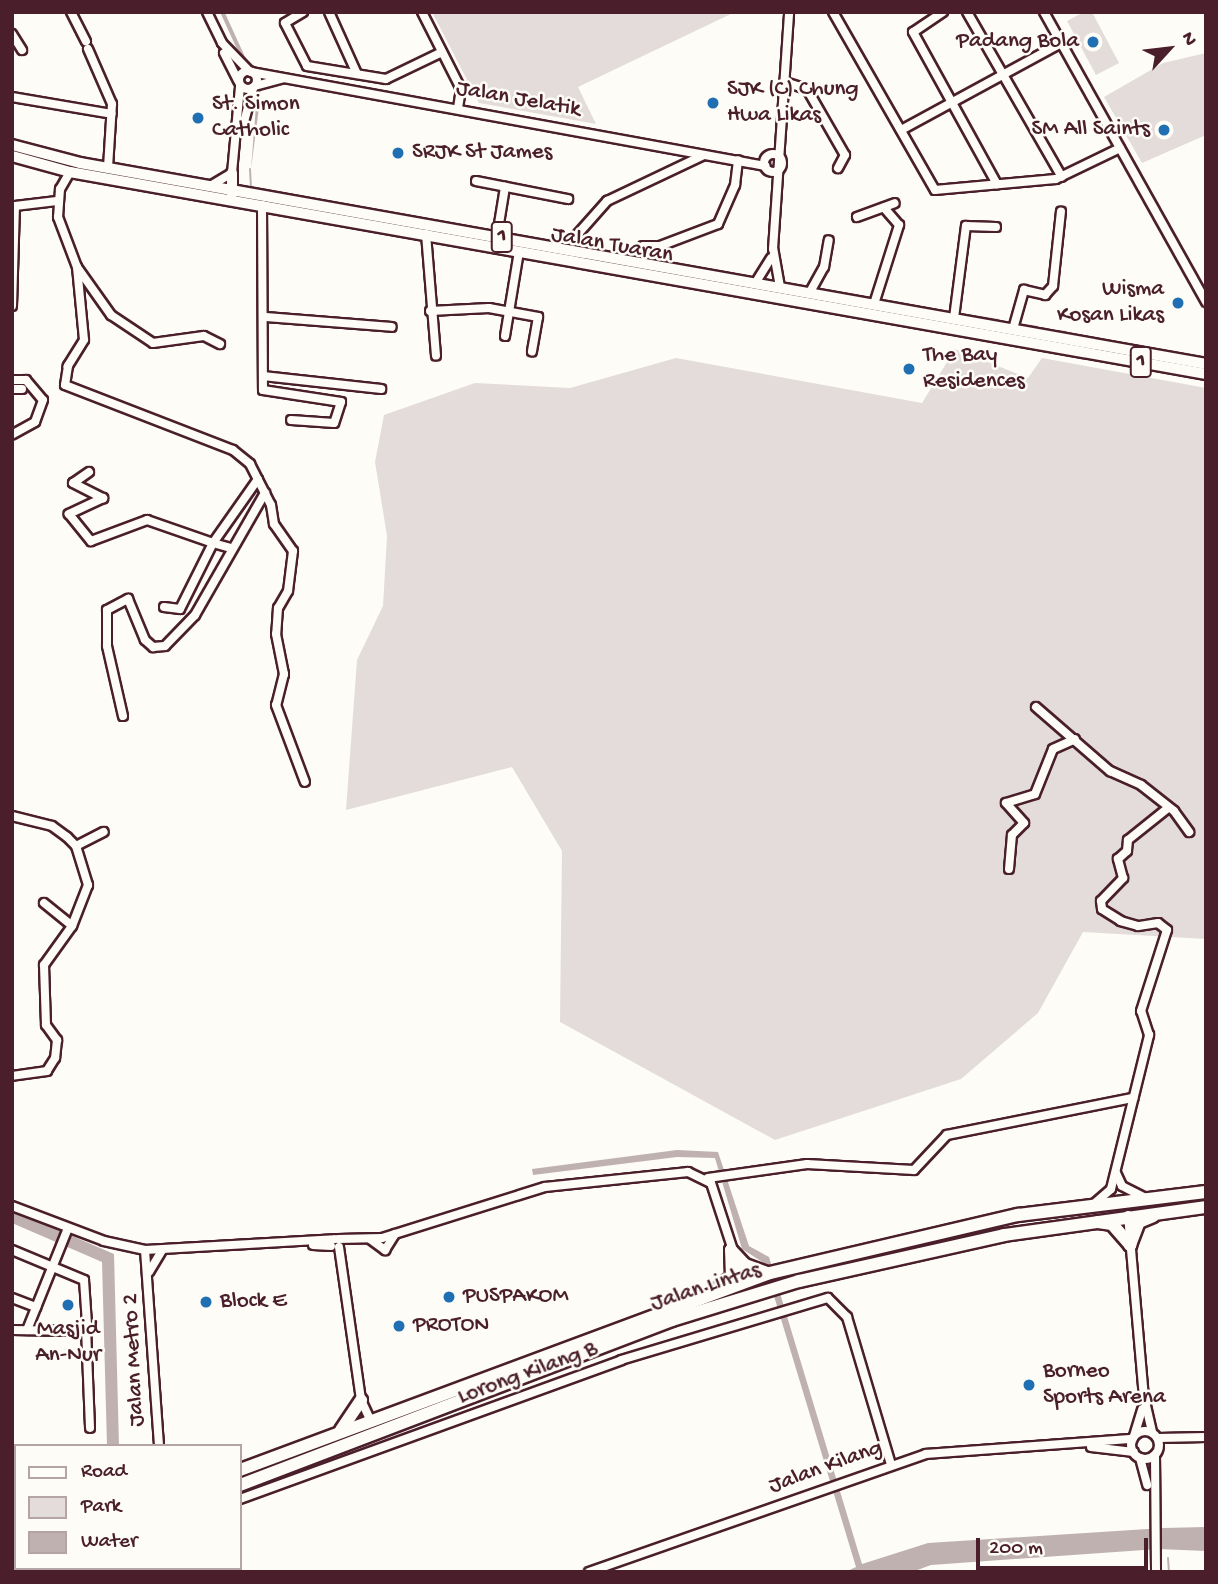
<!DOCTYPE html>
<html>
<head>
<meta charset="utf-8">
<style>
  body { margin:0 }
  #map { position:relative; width:1218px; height:1584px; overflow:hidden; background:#fdfcf7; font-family:"Gochi Hand",sans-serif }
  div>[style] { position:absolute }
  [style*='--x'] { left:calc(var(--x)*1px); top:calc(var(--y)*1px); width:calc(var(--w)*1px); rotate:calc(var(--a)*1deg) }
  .green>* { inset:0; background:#e3dcda }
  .water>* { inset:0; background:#c0b1b1 }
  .stream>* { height:2px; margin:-1px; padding:0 1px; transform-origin:1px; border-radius:1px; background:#c0b1b1 }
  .roads { filter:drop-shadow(2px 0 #4a1f2b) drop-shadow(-2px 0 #4a1f2b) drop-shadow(0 2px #4a1f2b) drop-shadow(0 -2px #4a1f2b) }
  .minor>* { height:8px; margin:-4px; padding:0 4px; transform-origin:4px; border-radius:4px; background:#fdfcf7 }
  .minor>.ring { margin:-4px; padding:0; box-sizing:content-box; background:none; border:8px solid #fdfcf7; border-radius:50% }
  .major>* { height:10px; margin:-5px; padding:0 5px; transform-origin:5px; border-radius:5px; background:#fdfcf7 }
  .highway>* { height:12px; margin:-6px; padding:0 6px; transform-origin:6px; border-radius:6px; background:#fdfcf7 }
  .dots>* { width:19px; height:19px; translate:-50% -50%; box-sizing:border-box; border:4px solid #fdfcf7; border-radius:50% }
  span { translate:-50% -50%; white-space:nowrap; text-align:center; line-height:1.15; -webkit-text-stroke:5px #fdfcf7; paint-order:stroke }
  .shield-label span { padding:2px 5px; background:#fdfcf7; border:2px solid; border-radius:5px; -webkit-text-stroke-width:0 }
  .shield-label { font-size:21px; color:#4a1f2b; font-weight:700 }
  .poi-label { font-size:23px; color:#4a1f2b }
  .right { translate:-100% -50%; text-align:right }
  .left { translate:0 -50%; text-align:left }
  .street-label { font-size:23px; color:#4a1f2b }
  .frame { position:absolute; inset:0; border:14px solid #4a1f2b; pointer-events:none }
  .legend { position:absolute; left:14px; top:1444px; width:228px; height:126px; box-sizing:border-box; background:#fdfcf7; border:2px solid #b5a4a5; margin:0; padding:9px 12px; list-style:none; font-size:21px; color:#4a1f2b }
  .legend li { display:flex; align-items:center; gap:14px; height:35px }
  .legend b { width:35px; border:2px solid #b5a4a5 }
  .north { position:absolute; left:1134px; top:14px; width:70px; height:70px; -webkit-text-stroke:5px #fdfcf7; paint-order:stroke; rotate:63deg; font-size:19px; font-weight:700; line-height:28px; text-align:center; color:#4a1f2b }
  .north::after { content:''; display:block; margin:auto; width:24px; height:32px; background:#4a1f2b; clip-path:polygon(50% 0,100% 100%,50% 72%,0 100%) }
  .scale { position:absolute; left:976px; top:1538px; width:172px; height:32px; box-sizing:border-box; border:4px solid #4a1f2b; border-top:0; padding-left:9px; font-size:21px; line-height:24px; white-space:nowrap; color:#4a1f2b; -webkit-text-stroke:5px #fdfcf7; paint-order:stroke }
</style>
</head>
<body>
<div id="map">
  <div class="green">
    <i style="clip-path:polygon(432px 12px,735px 12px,578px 87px,596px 124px,479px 103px)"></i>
    <i style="clip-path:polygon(1084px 12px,1092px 12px,1119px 63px,1096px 75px,1067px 21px)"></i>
    <i style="clip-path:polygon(1206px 53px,1206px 135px,1142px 163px,1104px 97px,1163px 63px)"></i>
    <i style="clip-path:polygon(955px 349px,1028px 378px,1042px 358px,1206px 388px,1206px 939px,1083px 932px,1038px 1013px,961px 1079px,775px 1140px,560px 1022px,562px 851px,512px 767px,346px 810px,357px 660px,383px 606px,387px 536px,375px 462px,384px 415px,475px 383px,570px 388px,676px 358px,922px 403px)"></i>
  </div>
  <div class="water">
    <i style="clip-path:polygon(220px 12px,225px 13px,261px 92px,251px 169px,257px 93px)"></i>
    <i style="clip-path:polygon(677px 1150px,718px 1152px,749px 1246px,769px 1257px,862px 1564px,928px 1543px,1163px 1528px,1206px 1527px,1206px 1551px,1158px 1549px,931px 1565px,912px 1572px,845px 1572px,856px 1567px,764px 1263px,742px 1249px,715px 1158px,677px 1157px,533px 1175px,532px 1169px)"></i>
    <i style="clip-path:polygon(12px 1210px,114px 1254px,119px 1446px,107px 1446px,102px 1262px,12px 1223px)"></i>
  </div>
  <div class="stream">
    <i style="--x:250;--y:169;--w:18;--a:87"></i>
    <i style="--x:251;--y:187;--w:148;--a:10.5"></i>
    <i style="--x:405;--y:215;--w:22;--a:10"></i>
    <i style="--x:447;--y:223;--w:43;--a:9.5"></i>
    <i style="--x:505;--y:233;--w:244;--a:10.2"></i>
    <i style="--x:795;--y:285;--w:12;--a:9"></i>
    <i style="--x:815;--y:288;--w:58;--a:10"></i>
    <i style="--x:884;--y:300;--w:70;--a:10.7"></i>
    <i style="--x:961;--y:314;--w:38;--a:9"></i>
    <i style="--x:1019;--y:324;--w:18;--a:9"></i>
    <i style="--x:1042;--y:328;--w:9;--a:13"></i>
    <i style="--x:1058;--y:331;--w:8;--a:7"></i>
    <i style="--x:1097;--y:338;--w:25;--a:11"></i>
    <i style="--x:12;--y:1498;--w:4;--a:0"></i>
    <i style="--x:1168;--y:1558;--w:14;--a:86"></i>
  </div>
  <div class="roads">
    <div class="minor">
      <i style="--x:71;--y:12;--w:33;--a:63"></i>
      <i style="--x:207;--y:12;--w:34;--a:64"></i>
      <i style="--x:222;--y:43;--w:39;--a:46"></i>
      <i style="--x:303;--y:12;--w:21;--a:149"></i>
      <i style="--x:285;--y:23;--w:48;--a:62.9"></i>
      <i style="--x:307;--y:66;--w:80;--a:9.3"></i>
      <i style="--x:386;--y:79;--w:62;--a:-25.7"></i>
      <i style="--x:329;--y:12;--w:68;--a:65.7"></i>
      <i style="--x:422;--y:12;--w:86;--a:63.1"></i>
      <i style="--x:461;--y:89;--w:20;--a:99"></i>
      <i style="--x:833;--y:12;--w:205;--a:60.2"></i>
      <i style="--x:935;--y:190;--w:121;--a:-5.2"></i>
      <i style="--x:1056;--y:179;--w:71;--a:-25.8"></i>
      <i style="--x:943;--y:12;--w:36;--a:146"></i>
      <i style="--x:913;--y:32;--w:174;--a:61.1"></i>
      <i style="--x:967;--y:12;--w:190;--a:60.1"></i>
      <i style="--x:1044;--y:12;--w:332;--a:60.8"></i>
      <i style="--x:12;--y:34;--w:19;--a:58"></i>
      <i style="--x:88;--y:49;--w:60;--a:66.4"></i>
      <i style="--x:112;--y:104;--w:64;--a:93.6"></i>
      <i style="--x:224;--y:53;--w:31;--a:63"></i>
      <i class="ring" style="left:239px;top:71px;width:10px;height:10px"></i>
      <i style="--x:251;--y:72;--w:523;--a:10.36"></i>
      <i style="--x:785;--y:82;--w:23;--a:18"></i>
      <i style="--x:807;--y:89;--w:76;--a:60.1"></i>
      <i style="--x:845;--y:155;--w:15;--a:118"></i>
      <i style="--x:255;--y:86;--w:28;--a:-15"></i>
      <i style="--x:12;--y:97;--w:101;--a:9.6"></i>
      <i style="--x:244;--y:122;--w:35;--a:-75"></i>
      <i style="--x:901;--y:130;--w:182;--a:-28.5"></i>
      <i class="ring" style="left:764px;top:154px;width:10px;height:10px"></i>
      <i style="--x:70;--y:172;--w:20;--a:120"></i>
      <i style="--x:60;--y:189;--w:28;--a:94"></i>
      <i style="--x:58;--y:217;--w:53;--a:69.2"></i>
      <i style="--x:77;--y:267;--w:59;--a:54.7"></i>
      <i style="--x:111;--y:315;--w:50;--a:33.7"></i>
      <i style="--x:153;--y:343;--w:51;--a:-7.8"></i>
      <i style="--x:204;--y:336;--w:18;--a:27"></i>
      <i style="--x:476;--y:181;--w:94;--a:11.1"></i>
      <i style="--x:212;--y:185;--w:23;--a:-31"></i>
      <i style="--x:232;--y:173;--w:87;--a:-84.7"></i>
      <i style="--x:262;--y:205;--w:185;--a:89.7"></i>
      <i style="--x:263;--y:390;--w:79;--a:8.7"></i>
      <i style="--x:341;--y:402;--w:22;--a:108"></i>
      <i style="--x:334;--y:423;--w:43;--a:-176"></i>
      <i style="--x:857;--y:217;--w:40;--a:-20.2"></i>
      <i style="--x:426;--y:234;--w:122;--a:85.3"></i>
      <i style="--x:497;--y:236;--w:50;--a:-80.7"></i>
      <i style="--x:576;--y:236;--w:47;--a:-48.5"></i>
      <i style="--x:607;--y:201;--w:107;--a:-25.4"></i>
      <i style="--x:643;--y:246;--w:17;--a:0"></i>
      <i style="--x:660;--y:246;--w:62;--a:-20.8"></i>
      <i style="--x:718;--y:224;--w:43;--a:-66.4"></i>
      <i style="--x:735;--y:185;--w:25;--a:-83"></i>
      <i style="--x:77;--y:267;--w:73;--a:84.5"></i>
      <i style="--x:84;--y:340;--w:31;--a:122"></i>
      <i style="--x:68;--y:366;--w:19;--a:99"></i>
      <i style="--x:65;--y:385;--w:180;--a:21.2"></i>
      <i style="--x:233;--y:450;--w:22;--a:39"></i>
      <i style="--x:250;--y:464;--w:46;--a:62.9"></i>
      <i style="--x:271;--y:505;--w:19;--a:81"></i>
      <i style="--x:274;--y:524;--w:33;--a:55"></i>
      <i style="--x:293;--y:551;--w:40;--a:97.1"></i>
      <i style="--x:288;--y:591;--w:20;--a:120"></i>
      <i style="--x:278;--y:608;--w:26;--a:94"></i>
      <i style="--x:276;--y:634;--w:41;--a:78.7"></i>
      <i style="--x:284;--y:674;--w:32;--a:104"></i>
      <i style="--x:276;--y:705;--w:82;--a:69.4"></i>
      <i style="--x:756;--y:282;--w:28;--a:-58"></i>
      <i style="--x:780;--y:287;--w:39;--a:-100"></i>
      <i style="--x:773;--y:249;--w:238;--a:-86.1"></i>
      <i style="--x:810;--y:292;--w:29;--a:-61"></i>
      <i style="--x:824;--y:267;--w:27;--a:-80"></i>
      <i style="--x:874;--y:304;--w:83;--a:-72.4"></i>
      <i style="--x:899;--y:225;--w:23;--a:-131"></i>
      <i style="--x:12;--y:306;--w:100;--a:-88.3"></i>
      <i style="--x:15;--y:206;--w:42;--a:-6.8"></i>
      <i style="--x:430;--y:311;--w:59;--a:-2.9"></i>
      <i style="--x:489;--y:308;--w:50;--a:10.4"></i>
      <i style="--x:538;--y:317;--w:35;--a:100"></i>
      <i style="--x:266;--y:317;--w:126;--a:4.5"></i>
      <i style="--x:954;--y:318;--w:93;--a:-82.6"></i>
      <i style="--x:966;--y:226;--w:30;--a:2"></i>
      <i style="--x:1013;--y:329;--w:41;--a:-74.2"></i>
      <i style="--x:1024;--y:290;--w:22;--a:13"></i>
      <i style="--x:1045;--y:295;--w:12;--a:-48"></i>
      <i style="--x:1053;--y:286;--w:75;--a:-83.9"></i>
      <i style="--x:505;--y:336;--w:86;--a:-80.6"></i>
      <i style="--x:263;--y:376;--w:119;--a:6.3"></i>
      <i style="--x:12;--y:380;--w:14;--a:0"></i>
      <i style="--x:26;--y:380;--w:26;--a:50"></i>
      <i style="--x:43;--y:400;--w:23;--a:110"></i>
      <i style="--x:35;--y:422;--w:26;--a:151"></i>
      <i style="--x:12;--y:389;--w:10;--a:0"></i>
      <i style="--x:89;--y:472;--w:19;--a:145"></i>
      <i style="--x:73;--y:483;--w:34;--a:27"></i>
      <i style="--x:103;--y:498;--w:38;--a:155"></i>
      <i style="--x:69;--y:514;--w:35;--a:51"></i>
      <i style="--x:91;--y:541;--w:60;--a:-20.6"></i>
      <i style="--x:147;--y:520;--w:70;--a:19.2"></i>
      <i style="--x:213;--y:543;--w:78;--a:-54.9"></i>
      <i style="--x:164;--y:607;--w:16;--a:7"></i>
      <i style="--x:180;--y:609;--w:74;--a:-63.4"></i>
      <i style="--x:213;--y:543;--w:18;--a:16"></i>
      <i style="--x:1036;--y:707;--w:98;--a:40.9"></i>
      <i style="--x:1110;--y:771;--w:34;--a:24"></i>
      <i style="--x:1141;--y:785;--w:42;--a:38.2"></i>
      <i style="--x:1174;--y:811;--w:26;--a:54"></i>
      <i style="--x:123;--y:716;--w:72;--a:-102.9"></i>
      <i style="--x:107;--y:646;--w:36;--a:-90"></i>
      <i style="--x:107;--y:610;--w:24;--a:-28"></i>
      <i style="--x:128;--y:599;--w:44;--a:67.5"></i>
      <i style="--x:145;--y:640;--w:11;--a:41"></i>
      <i style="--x:153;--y:647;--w:12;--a:-5"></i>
      <i style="--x:165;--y:646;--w:43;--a:-45.9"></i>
      <i style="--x:195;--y:615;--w:141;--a:-60.2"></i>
      <i style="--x:12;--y:816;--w:41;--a:14"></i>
      <i style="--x:52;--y:826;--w:19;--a:36"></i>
      <i style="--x:67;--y:837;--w:13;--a:45"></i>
      <i style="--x:76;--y:846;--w:41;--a:72.9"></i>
      <i style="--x:88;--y:885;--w:44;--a:111.3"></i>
      <i style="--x:72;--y:926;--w:48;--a:125.7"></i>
      <i style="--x:44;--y:965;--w:60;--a:88.1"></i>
      <i style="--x:46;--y:1025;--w:19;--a:54"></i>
      <i style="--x:57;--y:1040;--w:18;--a:96"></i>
      <i style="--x:55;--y:1058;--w:15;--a:122"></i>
      <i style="--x:47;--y:1071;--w:35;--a:172"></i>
      <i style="--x:76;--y:846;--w:31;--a:-27"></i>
      <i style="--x:1009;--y:869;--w:34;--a:-85"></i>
      <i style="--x:1012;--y:835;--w:17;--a:-45"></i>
      <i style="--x:1024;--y:823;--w:27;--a:-132"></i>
      <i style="--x:1006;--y:803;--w:30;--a:-17"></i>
      <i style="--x:1035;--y:794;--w:48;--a:-68.2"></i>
      <i style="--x:1053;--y:749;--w:24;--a:-24"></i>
      <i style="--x:44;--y:903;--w:36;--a:39"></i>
      <i style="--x:1116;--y:1173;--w:14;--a:65"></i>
      <i style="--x:1122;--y:1186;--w:25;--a:27"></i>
      <i style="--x:708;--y:1178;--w:100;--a:-8"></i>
      <i style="--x:807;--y:1164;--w:107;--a:3.2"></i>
      <i style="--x:914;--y:1170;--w:48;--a:-46.7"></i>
      <i style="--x:947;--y:1135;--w:190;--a:-11.3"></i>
      <i style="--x:1095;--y:1203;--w:21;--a:-41"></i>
      <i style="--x:1111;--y:1189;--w:159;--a:-76.1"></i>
      <i style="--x:1149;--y:1035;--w:25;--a:-108"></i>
      <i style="--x:1141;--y:1011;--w:85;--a:-72.2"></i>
      <i style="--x:1167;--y:930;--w:11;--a:-142"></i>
      <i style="--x:1158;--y:923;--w:20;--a:171"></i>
      <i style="--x:1138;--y:926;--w:18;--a:-164"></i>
      <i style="--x:1121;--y:921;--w:22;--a:-148"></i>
      <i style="--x:1102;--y:909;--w:8;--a:-97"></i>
      <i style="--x:1101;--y:901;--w:32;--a:-46"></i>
      <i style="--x:1123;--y:878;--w:20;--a:-105"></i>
      <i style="--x:1118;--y:859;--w:12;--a:-42"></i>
      <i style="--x:1127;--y:851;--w:11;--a:-85"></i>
      <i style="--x:1128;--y:840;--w:51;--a:-38.7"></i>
      <i style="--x:12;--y:1206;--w:98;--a:20.8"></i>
      <i style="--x:104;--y:1241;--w:42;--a:12.4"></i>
      <i style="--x:145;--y:1250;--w:189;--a:-3.3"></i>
      <i style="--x:1128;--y:1215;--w:183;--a:85"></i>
      <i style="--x:1144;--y:1397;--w:36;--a:77"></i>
      <i style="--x:338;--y:1239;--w:44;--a:-1.3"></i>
      <i style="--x:382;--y:1238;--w:171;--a:-17.4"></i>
      <i style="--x:545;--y:1187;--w:144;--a:-6"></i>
      <i style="--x:688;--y:1172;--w:25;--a:26"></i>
      <i style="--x:711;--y:1183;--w:103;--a:71.9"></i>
      <i style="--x:370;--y:1239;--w:19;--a:36"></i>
      <i style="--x:385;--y:1250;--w:19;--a:-58"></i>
      <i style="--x:313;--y:1245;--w:18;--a:3"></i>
      <i style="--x:339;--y:1247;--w:155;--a:81.8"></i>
      <i style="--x:361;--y:1400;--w:23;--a:65"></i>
      <i style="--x:12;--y:1250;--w:78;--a:22.6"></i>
      <i style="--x:84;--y:1280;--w:44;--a:86.1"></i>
      <i style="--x:87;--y:1324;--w:13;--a:148"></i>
      <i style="--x:76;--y:1331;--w:64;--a:-179.1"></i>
      <i style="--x:145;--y:1250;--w:196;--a:85.9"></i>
      <i style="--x:149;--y:1272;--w:26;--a:-59"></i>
      <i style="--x:12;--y:1298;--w:26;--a:21"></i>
      <i style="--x:86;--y:1328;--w:100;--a:87.7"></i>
      <i style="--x:27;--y:1330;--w:110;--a:-68.1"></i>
      <i class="ring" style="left:1131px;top:1431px;width:20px;height:20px"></i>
      <i style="--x:1134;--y:1436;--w:28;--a:-73"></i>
      <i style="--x:1158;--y:1438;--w:48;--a:-1.2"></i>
      <i style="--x:1091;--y:1447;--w:43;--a:6.6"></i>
      <i style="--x:1155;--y:1455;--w:117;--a:89.5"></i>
      <i style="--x:1140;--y:1458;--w:28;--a:75"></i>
      <i style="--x:240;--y:1499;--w:406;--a:-20"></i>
      <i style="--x:621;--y:1360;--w:216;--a:-16.7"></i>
      <i style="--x:828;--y:1298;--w:27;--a:45"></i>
      <i style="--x:847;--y:1317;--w:154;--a:73.4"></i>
      <i style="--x:130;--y:1568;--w:4;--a:76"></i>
      <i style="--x:589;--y:1572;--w:357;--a:-19.3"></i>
      <i style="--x:926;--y:1454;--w:207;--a:-4.2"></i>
    </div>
    <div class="major">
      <i style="--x:12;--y:145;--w:70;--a:14.8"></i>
      <i style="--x:80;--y:163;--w:1144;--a:10.12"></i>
      <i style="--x:12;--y:156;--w:60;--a:15.4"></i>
      <i style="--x:70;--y:172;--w:1154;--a:10.08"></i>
      <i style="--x:232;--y:194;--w:21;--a:-90"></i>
    </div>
    <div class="highway">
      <i style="--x:1098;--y:1222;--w:14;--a:8"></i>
      <i style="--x:1112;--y:1224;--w:28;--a:49"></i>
      <i style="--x:1130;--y:1245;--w:25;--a:-69"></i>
      <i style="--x:1139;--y:1222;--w:15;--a:-23"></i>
      <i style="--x:731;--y:1250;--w:21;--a:47"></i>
      <i style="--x:745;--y:1265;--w:23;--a:20"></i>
      <i style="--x:720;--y:1286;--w:15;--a:-37"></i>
      <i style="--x:732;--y:1277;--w:27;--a:-92"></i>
      <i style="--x:341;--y:1430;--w:36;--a:-56"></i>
      <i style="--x:240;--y:1470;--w:565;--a:-20.39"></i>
      <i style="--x:770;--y:1273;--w:255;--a:-13.2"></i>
      <i style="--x:1018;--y:1215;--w:189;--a:-7"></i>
      <i style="--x:240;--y:1485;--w:462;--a:-20.9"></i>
      <i style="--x:672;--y:1320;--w:133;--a:-17.1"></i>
      <i style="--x:799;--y:1281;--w:210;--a:-12.6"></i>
      <i style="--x:1004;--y:1235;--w:204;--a:-7.9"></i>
      <i style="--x:12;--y:1511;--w:4;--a:0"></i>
      <i style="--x:12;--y:1527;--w:4;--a:-14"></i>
    </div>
  </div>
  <div class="dots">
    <i style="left:1093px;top:42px;background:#1f6fb2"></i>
    <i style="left:713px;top:103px;background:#1f6fb2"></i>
    <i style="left:198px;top:118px;background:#1f6fb2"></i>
    <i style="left:1164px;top:130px;background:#1f6fb2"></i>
    <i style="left:398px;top:153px;background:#1f6fb2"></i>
    <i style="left:1178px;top:303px;background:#1f6fb2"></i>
    <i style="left:909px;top:369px;background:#1f6fb2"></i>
    <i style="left:449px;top:1297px;background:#1f6fb2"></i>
    <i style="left:206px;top:1302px;background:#1f6fb2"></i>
    <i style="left:68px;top:1305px;background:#1f6fb2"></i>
    <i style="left:399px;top:1326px;background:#1f6fb2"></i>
    <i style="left:1029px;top:1385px;background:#1f6fb2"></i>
  </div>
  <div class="shield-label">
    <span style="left:502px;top:237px">1</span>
    <span style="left:1141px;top:362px">1</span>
  </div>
  <div class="poi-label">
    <span class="right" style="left:1079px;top:42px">Padang Bola</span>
    <span class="left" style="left:727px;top:103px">SJK (C) Chung<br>Hwa Likas</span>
    <span class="left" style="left:212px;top:118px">St. Simon<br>Catholic</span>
    <span class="right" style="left:1150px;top:130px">SM All Saints</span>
    <span class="left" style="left:412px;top:153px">SRJK St James</span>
    <span class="right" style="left:1164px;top:303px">Wisma<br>Kosan Likas</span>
    <span class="left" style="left:923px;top:369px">The Bay<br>Residences</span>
    <span class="left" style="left:463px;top:1297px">PUSPAKOM</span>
    <span class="left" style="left:220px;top:1302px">Block E</span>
    <span class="left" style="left:413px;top:1326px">PROTON</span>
    <span style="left:68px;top:1343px">Masjid<br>An-Nur</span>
    <span class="left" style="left:1043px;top:1385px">Borneo<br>Sports Arena</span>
  </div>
  <div class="street-label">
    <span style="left:518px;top:100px;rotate:10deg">Jalan Jelatik</span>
    <span style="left:612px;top:246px;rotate:10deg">Jalan Tuaran</span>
    <span style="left:706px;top:1288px;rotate:-18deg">Jalan Lintas</span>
    <span style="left:135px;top:1360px;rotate:-93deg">Jalan Metro 2</span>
    <span style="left:528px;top:1374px;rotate:-20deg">Lorong Kilang B</span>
    <span style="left:826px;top:1468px;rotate:-20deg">Jalan Kilang</span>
  </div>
  <div class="frame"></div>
  <ul class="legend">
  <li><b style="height:9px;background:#fdfcf7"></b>Road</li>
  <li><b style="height:19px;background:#e3dcda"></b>Park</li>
  <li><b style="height:19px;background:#c0b1b1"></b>Water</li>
  </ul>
  <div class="north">N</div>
  <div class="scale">200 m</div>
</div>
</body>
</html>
